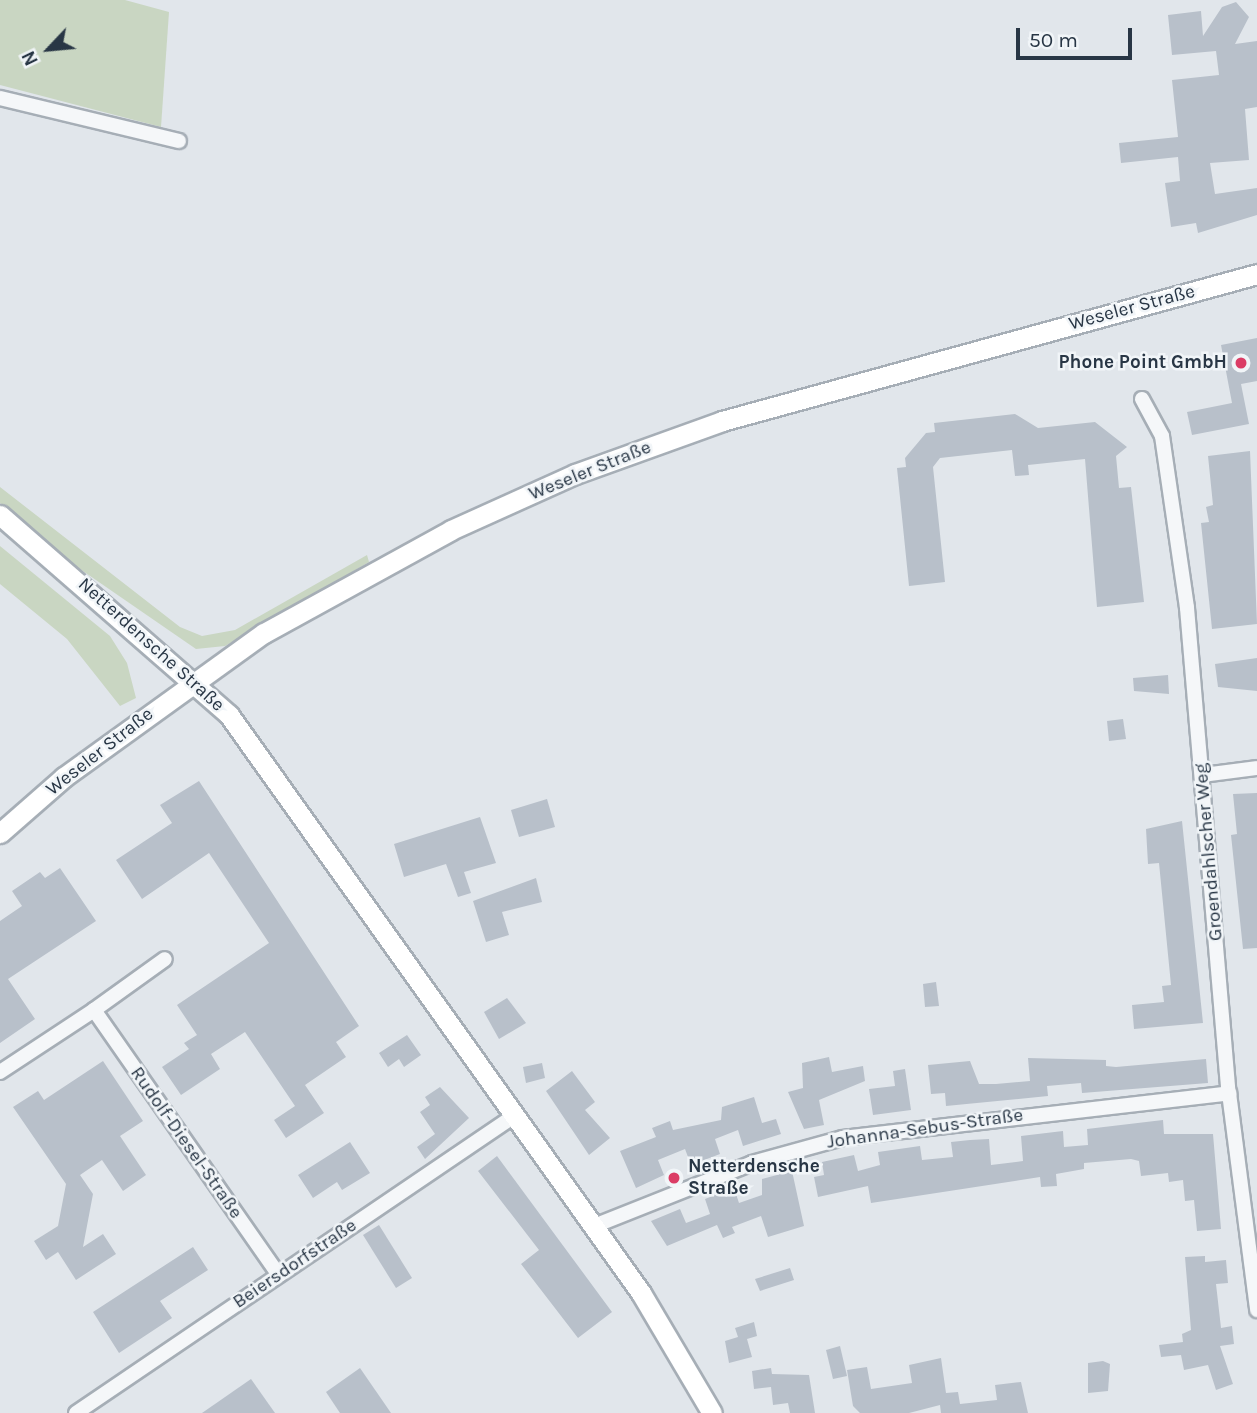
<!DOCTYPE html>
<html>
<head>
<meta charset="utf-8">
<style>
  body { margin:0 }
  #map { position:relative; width:1257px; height:1413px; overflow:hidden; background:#e1e6eb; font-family:Karla,sans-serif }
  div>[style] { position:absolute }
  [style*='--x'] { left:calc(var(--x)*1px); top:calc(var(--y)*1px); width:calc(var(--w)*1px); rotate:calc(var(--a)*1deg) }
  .green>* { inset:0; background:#c9d6c2 }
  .building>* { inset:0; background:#b8c0ca }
  .roads { filter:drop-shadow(2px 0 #a6aeb6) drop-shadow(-2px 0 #a6aeb6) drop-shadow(0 2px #a6aeb6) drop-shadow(0 -2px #a6aeb6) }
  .street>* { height:14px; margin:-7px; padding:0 7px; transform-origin:7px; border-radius:7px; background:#f5f7f9 }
  .secondary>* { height:19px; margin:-9.5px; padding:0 9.5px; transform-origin:9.5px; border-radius:9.5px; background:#fff }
  .dots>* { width:19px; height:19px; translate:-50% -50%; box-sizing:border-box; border:4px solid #f1f5f8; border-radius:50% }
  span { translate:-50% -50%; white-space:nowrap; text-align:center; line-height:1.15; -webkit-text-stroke:5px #f1f5f8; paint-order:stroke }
  .street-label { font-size:19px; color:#283645 }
  .poi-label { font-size:19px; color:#283645; font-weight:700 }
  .right { translate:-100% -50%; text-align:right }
  .left { translate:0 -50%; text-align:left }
  .north { position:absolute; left:14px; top:14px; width:70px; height:70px; -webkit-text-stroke:5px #f1f5f8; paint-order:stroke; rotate:244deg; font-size:19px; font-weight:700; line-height:28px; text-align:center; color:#283645 }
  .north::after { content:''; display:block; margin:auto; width:24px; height:32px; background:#283645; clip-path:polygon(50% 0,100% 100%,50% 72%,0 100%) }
  .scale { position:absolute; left:1016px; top:28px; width:116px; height:32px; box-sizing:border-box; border:4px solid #283645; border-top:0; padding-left:9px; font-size:21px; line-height:24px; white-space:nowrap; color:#283645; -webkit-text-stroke:5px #f1f5f8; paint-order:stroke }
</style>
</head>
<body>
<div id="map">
  <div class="green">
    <i style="clip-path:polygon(0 0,125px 0,169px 12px,161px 127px,0 85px)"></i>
    <i style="clip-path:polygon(0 487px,180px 627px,202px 636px,235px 630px,367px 555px,369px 562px,225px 646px,196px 649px,64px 558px,0 503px)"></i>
    <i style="clip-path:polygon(0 546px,110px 636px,127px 663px,136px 698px,120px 706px,67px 639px,0 584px)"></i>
  </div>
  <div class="building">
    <i style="clip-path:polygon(1236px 2px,1249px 17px,1235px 44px,1257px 41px,1257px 107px,1245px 109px,1249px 160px,1210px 163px,1215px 194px,1257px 188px,1257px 215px,1198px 233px,1196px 223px,1171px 227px,1165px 183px,1180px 181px,1178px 157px,1121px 163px,1119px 143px,1178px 137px,1172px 80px,1219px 75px,1216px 51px,1172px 55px,1168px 15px,1201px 11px,1203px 36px,1222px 7px)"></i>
    <i style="clip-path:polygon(1257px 338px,1257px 381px,1241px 384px,1249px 424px,1192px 435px,1187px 412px,1232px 403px,1221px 345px)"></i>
    <i style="clip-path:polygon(1015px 414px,1038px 428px,1095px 422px,1127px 447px,1116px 456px,1119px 488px,1131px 487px,1144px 602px,1097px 607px,1085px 459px,1028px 465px,1029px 475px,1015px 476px,1012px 450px,940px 458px,933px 467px,945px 582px,909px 586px,897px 468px,906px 467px,905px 458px,926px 433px,935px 432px,934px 423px)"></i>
    <i style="clip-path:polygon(1250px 451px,1257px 624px,1212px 629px,1201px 523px,1209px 522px,1206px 507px,1213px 505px,1208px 456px)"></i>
    <i style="clip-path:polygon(1257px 658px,1257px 691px,1218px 687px,1215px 664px)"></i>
    <i style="clip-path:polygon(1168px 675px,1169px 694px,1134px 691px,1133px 678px)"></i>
    <i style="clip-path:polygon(1123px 719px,1126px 739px,1109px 741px,1107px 721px)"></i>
    <i style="clip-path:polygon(199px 781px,359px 1026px,336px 1042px,346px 1057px,305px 1085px,324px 1113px,286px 1138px,274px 1120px,295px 1106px,245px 1032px,211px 1054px,220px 1069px,181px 1095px,162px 1067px,189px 1049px,184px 1043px,197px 1035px,177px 1005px,269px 943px,209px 853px,142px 899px,116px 860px,172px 823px,160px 805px)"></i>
    <i style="clip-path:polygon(1257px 793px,1257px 948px,1243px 949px,1231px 835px,1237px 834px,1233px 794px)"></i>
    <i style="clip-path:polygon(547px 799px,555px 827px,519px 837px,511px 810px)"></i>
    <i style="clip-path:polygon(480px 817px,496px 863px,464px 872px,471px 893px,458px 897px,446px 864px,404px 877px,394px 844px)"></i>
    <i style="clip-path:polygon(1182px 821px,1203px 1023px,1134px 1029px,1132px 1005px,1164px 1002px,1162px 986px,1171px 985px,1159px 863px,1148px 864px,1146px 829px)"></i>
    <i style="clip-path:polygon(60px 868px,96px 921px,8px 979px,35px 1019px,0 1043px,0 921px,22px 906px,12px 891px,40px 872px,45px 878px)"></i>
    <i style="clip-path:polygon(536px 878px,542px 902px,502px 912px,509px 935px,486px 942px,473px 901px)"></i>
    <i style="clip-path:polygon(936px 982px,939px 1006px,925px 1007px,923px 984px)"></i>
    <i style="clip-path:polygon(507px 998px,526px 1023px,499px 1039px,484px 1012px)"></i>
    <i style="clip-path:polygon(407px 1035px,421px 1055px,404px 1067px,399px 1059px,388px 1067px,379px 1053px)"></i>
    <i style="clip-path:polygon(829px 1057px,832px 1072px,863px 1066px,865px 1081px,819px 1100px,824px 1125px,804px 1129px,788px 1092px,803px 1088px,802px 1063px)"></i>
    <i style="clip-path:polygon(1028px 1058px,1106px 1060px,1106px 1066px,1116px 1067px,1206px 1059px,1208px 1083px,1082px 1093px,1081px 1083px,1047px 1086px,1048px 1096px,946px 1106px,945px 1093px,931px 1094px,928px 1065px,970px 1061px,979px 1084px,996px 1084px,1030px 1081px)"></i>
    <i style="clip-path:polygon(103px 1061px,143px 1121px,120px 1136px,146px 1175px,123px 1191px,102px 1160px,80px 1175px,93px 1194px,83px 1247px,103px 1234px,116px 1254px,76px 1280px,58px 1252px,46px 1260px,34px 1241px,58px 1226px,66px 1184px,13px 1107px,38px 1091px,44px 1100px)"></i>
    <i style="clip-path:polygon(542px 1063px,545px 1078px,526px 1083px,523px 1067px)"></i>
    <i style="clip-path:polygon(905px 1069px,911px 1110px,873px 1115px,869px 1089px,895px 1086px,893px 1071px)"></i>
    <i style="clip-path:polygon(572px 1071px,595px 1102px,585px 1110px,610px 1138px,589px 1155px,546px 1091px)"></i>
    <i style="clip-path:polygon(440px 1087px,469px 1118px,425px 1159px,417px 1147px,435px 1134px,420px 1112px,430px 1105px,425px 1097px)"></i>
    <i style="clip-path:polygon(754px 1097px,762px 1123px,776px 1119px,781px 1134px,743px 1146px,738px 1130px,715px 1139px,720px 1154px,691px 1165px,685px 1149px,658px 1160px,664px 1175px,636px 1188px,620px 1151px,656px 1137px,652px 1128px,670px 1121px,673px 1130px,721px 1120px,722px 1107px)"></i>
    <i style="clip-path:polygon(1163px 1120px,1164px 1134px,1213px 1134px,1221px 1229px,1197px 1231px,1194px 1200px,1185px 1201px,1183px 1180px,1169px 1182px,1168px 1173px,1141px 1176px,1139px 1161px,1131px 1159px,1084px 1163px,1084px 1169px,1056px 1174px,1057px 1186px,1041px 1187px,1040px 1177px,871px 1203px,868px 1186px,818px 1197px,814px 1177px,824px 1175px,822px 1162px,854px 1155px,858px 1171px,880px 1165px,878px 1152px,920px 1146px,922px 1160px,953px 1157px,951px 1142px,970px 1140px,989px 1139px,991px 1165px,1023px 1161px,1021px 1136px,1063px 1131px,1064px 1147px,1088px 1145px,1087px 1129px)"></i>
    <i style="clip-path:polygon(350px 1142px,370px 1173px,342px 1190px,337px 1182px,313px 1198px,298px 1175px)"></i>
    <i style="clip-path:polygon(497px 1156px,612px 1312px,578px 1338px,521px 1264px,539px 1250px,478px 1171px)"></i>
    <i style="clip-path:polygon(792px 1171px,804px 1226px,768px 1237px,761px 1216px,732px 1227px,735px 1233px,723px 1238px,717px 1225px,667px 1246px,651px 1221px,680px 1209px,686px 1223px,710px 1214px,705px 1199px,734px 1188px,739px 1203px,762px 1195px,762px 1179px)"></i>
    <i style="clip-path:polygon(379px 1225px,412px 1278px,396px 1288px,363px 1235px)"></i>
    <i style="clip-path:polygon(193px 1247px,208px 1270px,160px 1301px,172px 1318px,119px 1353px,93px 1312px)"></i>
    <i style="clip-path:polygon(1205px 1256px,1205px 1262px,1226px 1260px,1228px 1283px,1216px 1284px,1221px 1328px,1232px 1326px,1234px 1344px,1220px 1346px,1233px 1384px,1216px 1390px,1208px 1365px,1184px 1370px,1181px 1355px,1161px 1357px,1159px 1345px,1183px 1342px,1182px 1334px,1191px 1330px,1185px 1257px)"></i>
    <i style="clip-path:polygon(790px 1268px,794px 1280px,760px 1291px,755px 1279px)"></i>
    <i style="clip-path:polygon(754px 1322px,757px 1336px,747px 1339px,752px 1357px,729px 1363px,725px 1341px,738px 1337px,735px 1328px)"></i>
    <i style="clip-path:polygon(840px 1346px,847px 1376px,833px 1379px,826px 1350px)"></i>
    <i style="clip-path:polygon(941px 1358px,946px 1393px,958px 1392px,960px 1404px,997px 1400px,995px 1385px,1021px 1382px,1028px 1413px,941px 1413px,940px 1405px,909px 1413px,860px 1413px,853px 1406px,847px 1370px,867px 1367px,871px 1389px,912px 1383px,909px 1365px)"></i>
    <i style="clip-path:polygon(1103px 1361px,1110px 1364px,1108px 1391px,1088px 1393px,1088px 1363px)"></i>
    <i style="clip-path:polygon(360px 1368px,391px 1413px,340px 1413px,326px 1392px)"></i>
    <i style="clip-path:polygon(771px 1368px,772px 1374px,809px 1375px,815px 1413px,790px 1413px,788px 1403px,773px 1405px,771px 1387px,754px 1389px,752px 1371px)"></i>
    <i style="clip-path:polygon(251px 1379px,275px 1413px,202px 1413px)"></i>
  </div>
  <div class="roads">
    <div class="street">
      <i style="--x:0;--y:98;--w:184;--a:13.5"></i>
      <i style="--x:1142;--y:399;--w:42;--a:61.6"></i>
      <i style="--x:1162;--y:436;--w:174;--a:81.7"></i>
      <i style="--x:1187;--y:608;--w:487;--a:85.1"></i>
      <i style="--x:1229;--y:1093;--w:219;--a:82.6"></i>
      <i style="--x:1203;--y:775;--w:54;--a:-7.4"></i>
      <i style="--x:94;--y:1010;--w:87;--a:-35.7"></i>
      <i style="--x:0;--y:1072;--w:113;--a:-33.4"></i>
      <i style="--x:94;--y:1010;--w:323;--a:55.1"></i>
      <i style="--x:594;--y:1226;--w:170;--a:-21.7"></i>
      <i style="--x:752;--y:1163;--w:94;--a:-15.4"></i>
      <i style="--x:843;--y:1138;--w:389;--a:-6.6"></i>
      <i style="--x:76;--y:1413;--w:529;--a:-34.14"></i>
    </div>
    <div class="secondary">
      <i style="--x:0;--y:515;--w:304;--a:41.1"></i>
      <i style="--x:229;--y:715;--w:710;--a:54.52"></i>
      <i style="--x:641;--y:1293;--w:139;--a:59.4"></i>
      <i style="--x:0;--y:833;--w:85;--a:-41.2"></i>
      <i style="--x:64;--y:777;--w:246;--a:-35.8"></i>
      <i style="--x:264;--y:633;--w:213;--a:-28.8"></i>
      <i style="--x:451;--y:530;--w:136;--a:-24.3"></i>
      <i style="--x:575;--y:474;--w:156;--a:-19.8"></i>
      <i style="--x:722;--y:421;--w:555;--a:-15.36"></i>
    </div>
  </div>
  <div class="dots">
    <i style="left:1241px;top:363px;background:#db3c65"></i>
    <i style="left:674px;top:1178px;background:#db3c65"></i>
  </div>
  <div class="street-label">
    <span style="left:1132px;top:308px;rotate:-15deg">Weseler Straße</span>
    <span style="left:590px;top:471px;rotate:-22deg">Weseler Straße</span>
    <span style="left:151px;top:645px;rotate:42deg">Netterdensche Straße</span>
    <span style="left:100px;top:752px;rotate:-38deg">Weseler Straße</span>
    <span style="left:1209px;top:852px;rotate:-95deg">Groendahlscher Weg</span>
    <span style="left:925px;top:1129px;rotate:-8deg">Johanna-Sebus-Straße</span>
    <span style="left:186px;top:1143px;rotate:55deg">Rudolf-Diesel-Straße</span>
    <span style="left:295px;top:1264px;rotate:-34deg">Beiersdorfstraße</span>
  </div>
  <div class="poi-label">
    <span class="right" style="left:1227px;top:363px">Phone Point GmbH</span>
    <span class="left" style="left:688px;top:1178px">Netterdensche<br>Straße</span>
  </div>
  <div class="north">N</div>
  <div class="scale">50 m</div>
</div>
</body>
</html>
